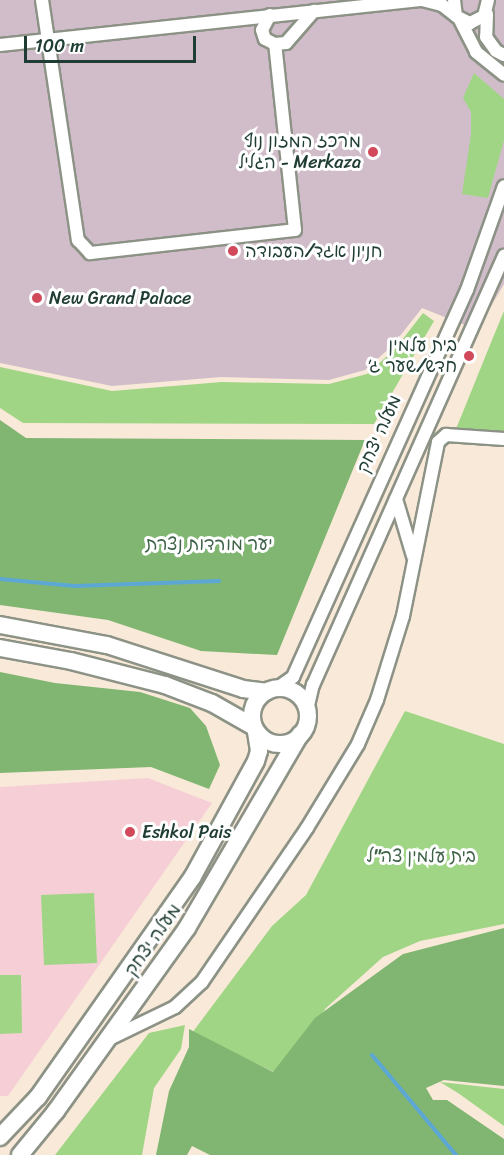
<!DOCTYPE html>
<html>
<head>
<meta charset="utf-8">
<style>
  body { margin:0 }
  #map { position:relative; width:504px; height:1155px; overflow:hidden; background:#f9e9d8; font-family:Sriracha,"Playpen Sans Hebrew",sans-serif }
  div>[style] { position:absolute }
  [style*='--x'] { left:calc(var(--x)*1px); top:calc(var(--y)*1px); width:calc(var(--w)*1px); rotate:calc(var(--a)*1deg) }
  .built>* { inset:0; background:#f6cfd6 }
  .industrial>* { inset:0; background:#d1bdc9 }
  .green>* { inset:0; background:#a0d585 }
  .forest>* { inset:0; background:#80b672 }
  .stream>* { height:4px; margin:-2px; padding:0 2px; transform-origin:2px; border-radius:2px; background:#5da7d5 }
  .roads { filter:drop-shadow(2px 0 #8c9386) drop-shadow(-2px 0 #8c9386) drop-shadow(0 2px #8c9386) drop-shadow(0 -2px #8c9386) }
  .minor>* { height:12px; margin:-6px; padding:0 6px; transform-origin:6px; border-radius:6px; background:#fff }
  .major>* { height:16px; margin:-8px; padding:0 8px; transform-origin:8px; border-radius:8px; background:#fff }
  .major>.ring { margin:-8px; padding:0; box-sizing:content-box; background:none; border:16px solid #fff; border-radius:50% }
  .dots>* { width:16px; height:16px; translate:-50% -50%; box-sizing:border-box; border:3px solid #fff; border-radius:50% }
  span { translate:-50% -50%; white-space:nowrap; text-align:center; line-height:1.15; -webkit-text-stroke:6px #fff; paint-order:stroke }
  .poi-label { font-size:18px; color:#1f3d34 }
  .right { translate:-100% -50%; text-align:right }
  .left { translate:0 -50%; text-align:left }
  .street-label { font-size:18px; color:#1f3d34 }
  .park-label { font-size:18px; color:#3f6348 }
  .scale { position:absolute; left:24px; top:36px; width:172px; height:27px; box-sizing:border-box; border:3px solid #1f3d34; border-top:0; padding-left:8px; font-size:18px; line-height:21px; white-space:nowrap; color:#1f3d34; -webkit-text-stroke:4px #fff; paint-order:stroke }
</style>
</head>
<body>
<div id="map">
  <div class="built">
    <i style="clip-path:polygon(148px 778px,212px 803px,8px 1096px,0 1096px,0 787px)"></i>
  </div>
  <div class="industrial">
    <i style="clip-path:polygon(0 0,504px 0,504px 284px,477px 330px,422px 308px,392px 346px,365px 370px,329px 380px,221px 377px,112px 386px,0 363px)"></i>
  </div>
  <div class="green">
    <i style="clip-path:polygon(474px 73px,504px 99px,504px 140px,488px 198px,462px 194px,471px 134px,471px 112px,463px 98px)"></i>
    <i style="clip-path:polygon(504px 311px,504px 433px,456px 429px,492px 340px)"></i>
    <i style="clip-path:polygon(423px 313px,434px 321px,374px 424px,23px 423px,0 408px,0 367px,112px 391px,222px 382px,329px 384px,367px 374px,395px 349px)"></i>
    <i style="clip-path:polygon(405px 711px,504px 744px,504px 924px,420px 941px,383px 957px,326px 1008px,278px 1074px,192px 1033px,272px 926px,306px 895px)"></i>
    <i style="clip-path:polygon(94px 893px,97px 963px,44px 965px,41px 895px)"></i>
    <i style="clip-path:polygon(0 975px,21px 975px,22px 1033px,0 1034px)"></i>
    <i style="clip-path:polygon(185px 1025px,181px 1049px,154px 1088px,142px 1155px,55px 1155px,149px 1033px)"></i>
    <i style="clip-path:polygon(440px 1082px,504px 1089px,504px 1126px,458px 1093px)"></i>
  </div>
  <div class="forest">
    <i style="clip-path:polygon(0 420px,26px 438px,365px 440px,277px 655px,201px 651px,108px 620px,0 605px)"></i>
    <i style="clip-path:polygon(0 672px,55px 683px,140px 692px,190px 708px,206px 726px,220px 765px,209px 789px,151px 767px,0 773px)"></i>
    <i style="clip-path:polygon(504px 928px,504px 1086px,444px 1080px,426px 1088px,433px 1100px,447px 1100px,504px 1139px,504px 1155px,210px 1155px,192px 1146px,187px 1155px,156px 1155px,169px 1091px,189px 1047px,189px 1029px,273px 1072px,315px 1018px,403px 954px)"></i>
  </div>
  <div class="stream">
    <i style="--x:0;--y:579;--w:75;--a:5.3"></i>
    <i style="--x:75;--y:586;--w:144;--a:-2"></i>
    <i style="--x:372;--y:1055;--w:131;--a:50"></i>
  </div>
  <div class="roads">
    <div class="minor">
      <i style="--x:42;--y:0;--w:243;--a:81.5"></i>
      <i style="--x:78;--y:240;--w:18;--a:47"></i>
      <i style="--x:90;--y:253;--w:206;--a:-6.4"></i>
      <i style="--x:295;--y:230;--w:187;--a:-96.1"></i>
      <i style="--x:422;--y:0;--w:21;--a:14"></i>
      <i style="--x:442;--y:5;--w:18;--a:38"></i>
      <i style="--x:454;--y:0;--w:16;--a:83"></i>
      <i style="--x:456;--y:16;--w:16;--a:27"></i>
      <i style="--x:470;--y:23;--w:16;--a:-27"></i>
      <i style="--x:484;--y:16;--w:16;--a:-76"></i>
      <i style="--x:487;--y:14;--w:23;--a:92"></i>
      <i style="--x:486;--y:37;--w:17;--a:54"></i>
      <i style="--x:496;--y:51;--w:9;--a:27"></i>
      <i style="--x:270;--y:15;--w:17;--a:118"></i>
      <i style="--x:262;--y:30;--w:9;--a:72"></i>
      <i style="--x:265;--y:39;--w:11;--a:27"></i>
      <i style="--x:275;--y:44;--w:11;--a:-5"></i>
      <i style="--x:286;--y:43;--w:43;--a:-48.8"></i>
      <i style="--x:459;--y:18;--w:38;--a:63"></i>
      <i style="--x:476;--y:52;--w:36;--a:39"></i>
      <i style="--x:0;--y:45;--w:425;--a:-6.1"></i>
      <i style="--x:396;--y:499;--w:59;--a:73.4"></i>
      <i style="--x:276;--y:689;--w:21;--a:-35"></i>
      <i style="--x:293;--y:677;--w:424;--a:-65.8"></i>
      <i style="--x:467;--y:290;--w:110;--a:-70.4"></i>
      <i style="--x:307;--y:710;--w:26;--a:-77"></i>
      <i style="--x:313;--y:685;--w:470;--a:-66"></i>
      <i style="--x:111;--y:1038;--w:71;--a:-25.8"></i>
      <i style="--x:175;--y:1007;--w:37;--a:-43"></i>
      <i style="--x:202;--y:982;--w:186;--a:-55.7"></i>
      <i style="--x:307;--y:828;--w:98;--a:-58.7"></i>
      <i style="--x:358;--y:744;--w:48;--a:-66.6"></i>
      <i style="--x:377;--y:700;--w:88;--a:-72.8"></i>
      <i style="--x:403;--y:616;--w:177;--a:-78.6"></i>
      <i style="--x:438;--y:442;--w:11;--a:-41"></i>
      <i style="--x:446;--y:435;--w:58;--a:3.9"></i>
    </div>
    <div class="major">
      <i style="--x:0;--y:625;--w:109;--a:10.6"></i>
      <i style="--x:107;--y:645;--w:143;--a:17.9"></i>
      <i style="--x:243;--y:689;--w:23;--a:7"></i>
      <i style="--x:0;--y:648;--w:72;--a:10.4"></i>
      <i style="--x:71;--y:661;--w:97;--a:14.3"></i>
      <i style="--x:165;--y:685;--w:50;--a:21"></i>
      <i style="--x:212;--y:703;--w:48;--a:29.7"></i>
      <i class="ring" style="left:252px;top:688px;width:40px;height:40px"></i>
      <i style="--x:0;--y:1137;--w:55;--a:-46.5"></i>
      <i style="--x:38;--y:1097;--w:268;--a:-54.9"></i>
      <i style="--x:192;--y:878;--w:133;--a:-61.3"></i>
      <i style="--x:256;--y:761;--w:10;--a:-73"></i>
      <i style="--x:259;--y:751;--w:20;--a:-99"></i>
      <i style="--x:20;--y:1155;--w:57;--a:-50.7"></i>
      <i style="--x:56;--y:1111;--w:225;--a:-54.4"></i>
      <i style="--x:187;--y:928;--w:224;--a:-59.7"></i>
    </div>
  </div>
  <div class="dots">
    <i style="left:373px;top:152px;background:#d1495b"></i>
    <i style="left:233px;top:251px;background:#d1495b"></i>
    <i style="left:37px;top:298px;background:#d1495b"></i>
    <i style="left:469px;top:356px;background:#d1495b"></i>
    <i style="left:130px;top:832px;background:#d1495b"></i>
  </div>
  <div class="poi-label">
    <span class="right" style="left:361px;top:152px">מרכז המזון נוף<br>הגליל - Merkaza</span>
    <span class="left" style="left:245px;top:251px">חניון אגד/העבודה</span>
    <span class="left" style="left:49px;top:298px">New Grand Palace</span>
    <span class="right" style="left:457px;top:356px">בית עלמין<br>חדש/שער ג׳</span>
    <span class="left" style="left:142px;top:832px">Eshkol Pais</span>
  </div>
  <div class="street-label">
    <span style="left:379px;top:434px;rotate:-66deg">מעלה יצחק</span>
    <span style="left:153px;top:940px;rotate:-55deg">מעלה יצחק</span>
  </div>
  <div class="park-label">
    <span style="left:209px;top:544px">יער מורדות נצרת</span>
    <span style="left:421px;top:856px">בית עלמין צה"ל</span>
  </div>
  <div class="scale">100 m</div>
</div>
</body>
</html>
